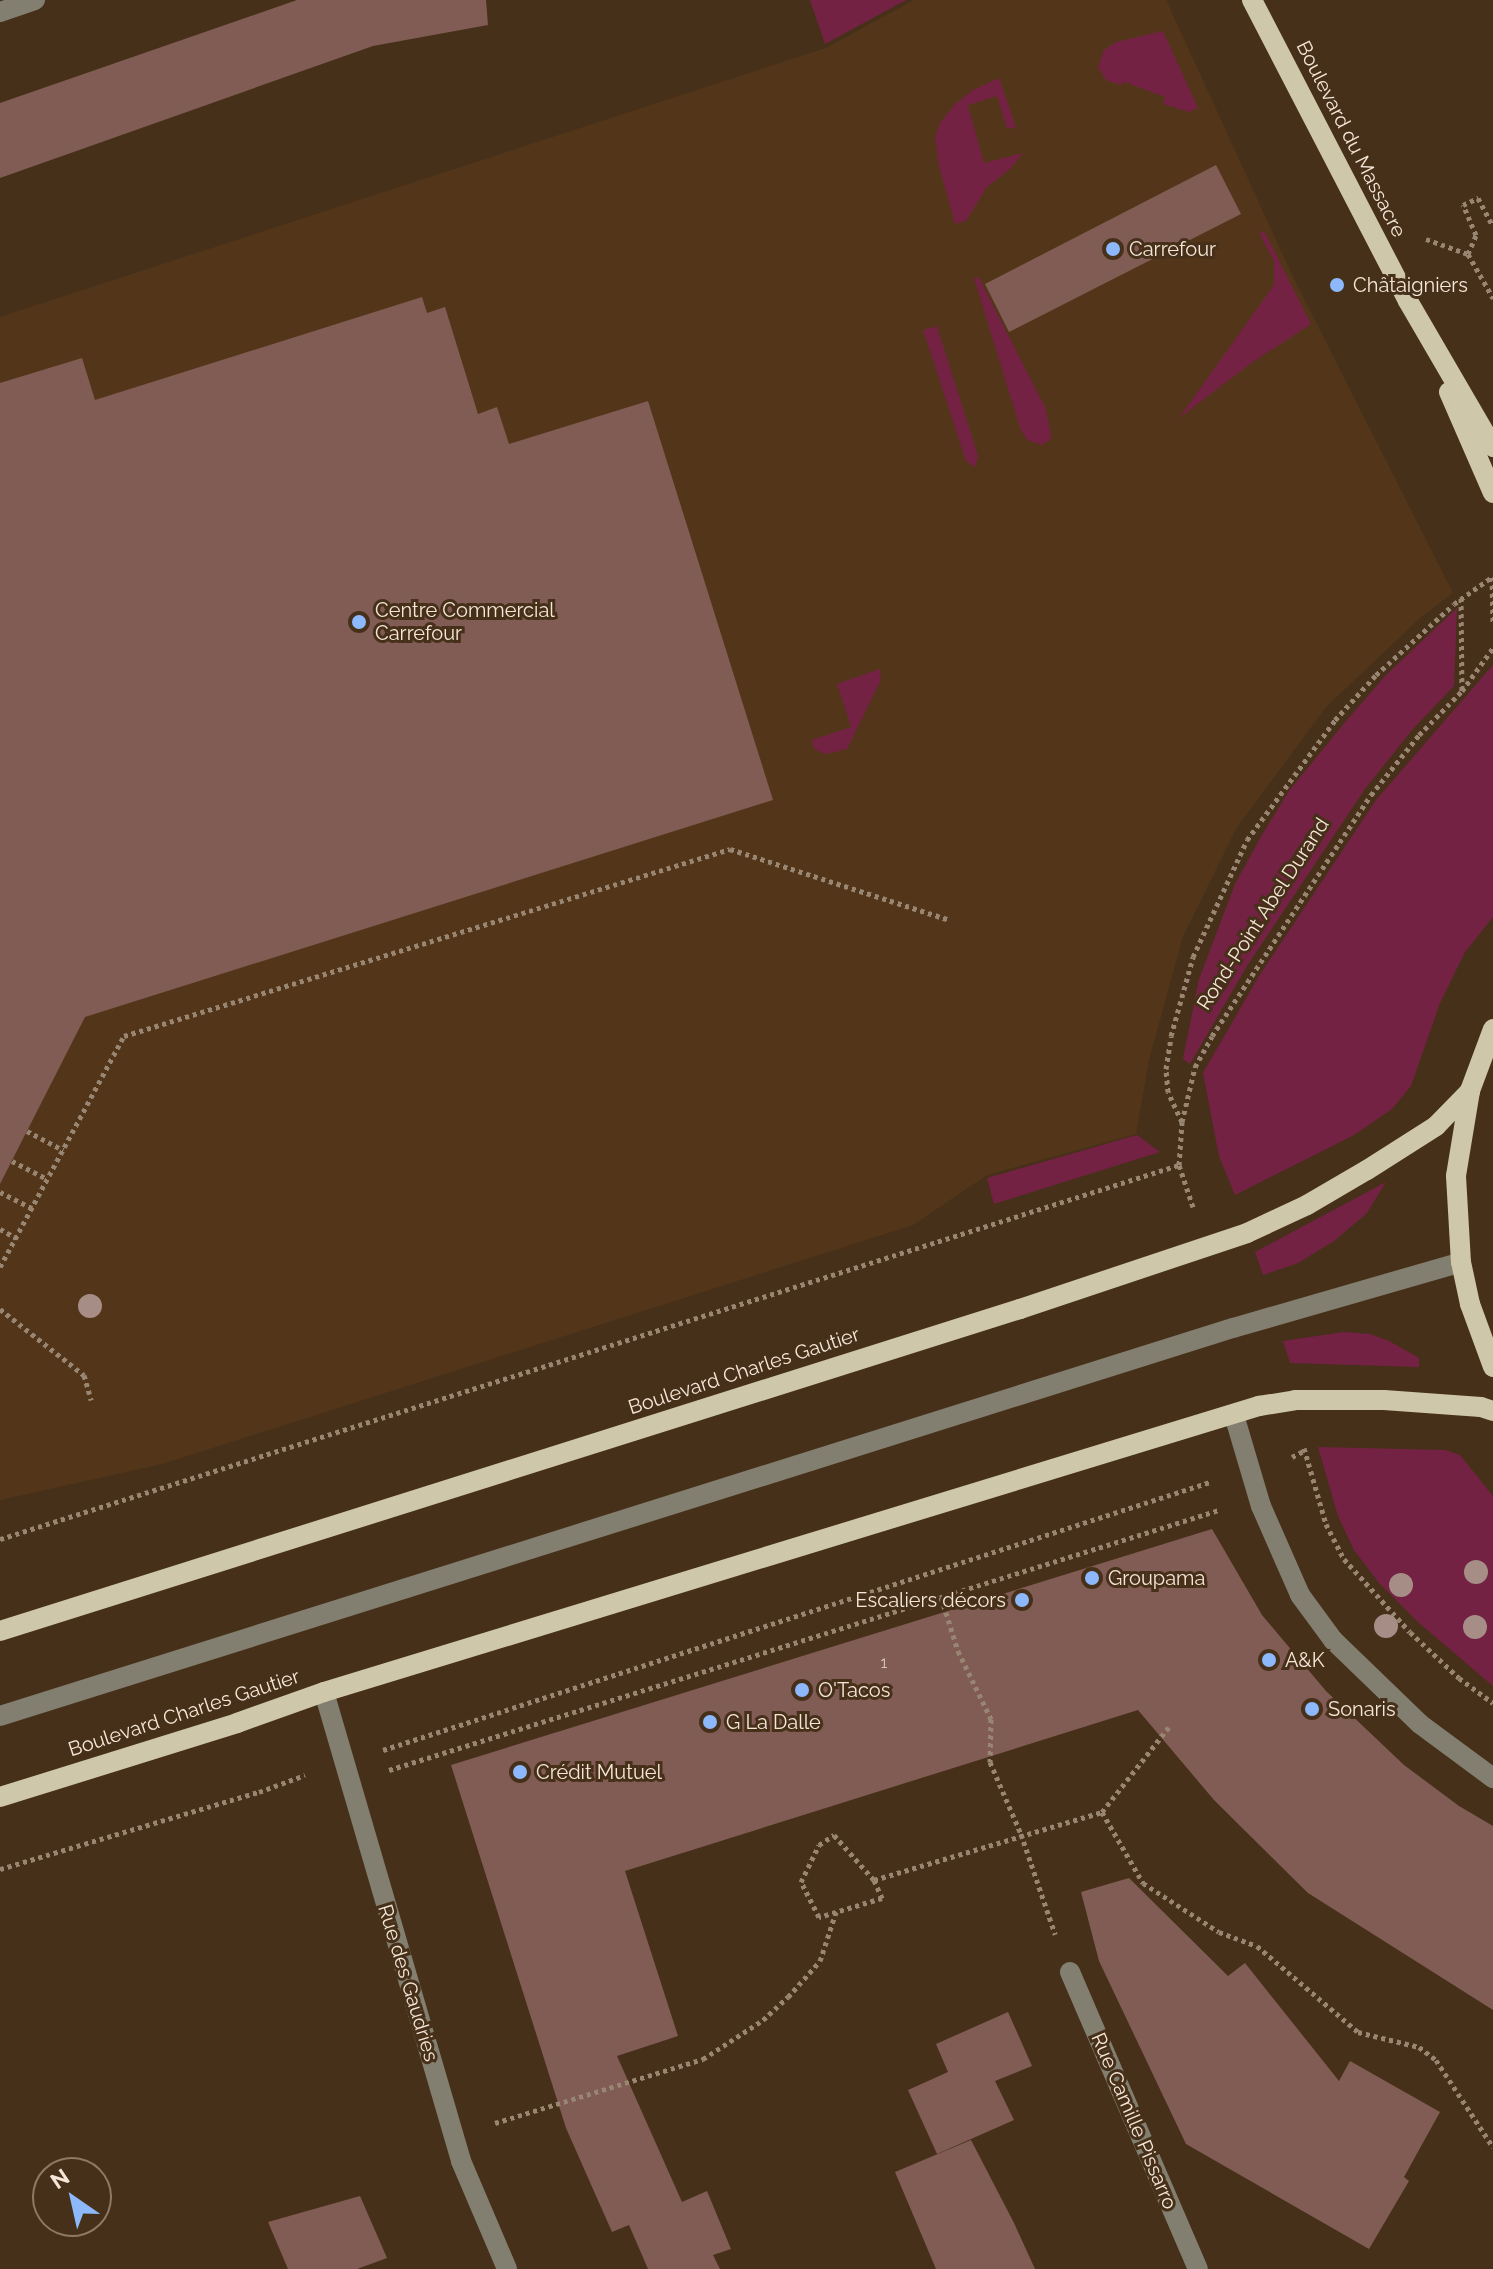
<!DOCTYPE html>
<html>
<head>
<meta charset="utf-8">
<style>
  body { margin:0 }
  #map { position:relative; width:1493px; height:2269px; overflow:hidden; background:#473019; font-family:Raleway,sans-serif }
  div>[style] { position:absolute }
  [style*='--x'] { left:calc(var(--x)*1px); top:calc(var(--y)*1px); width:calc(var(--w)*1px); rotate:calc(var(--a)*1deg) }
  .built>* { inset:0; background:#533619 }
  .green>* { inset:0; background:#732244 }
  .building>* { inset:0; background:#805c54 }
  .path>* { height:5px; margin-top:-2.5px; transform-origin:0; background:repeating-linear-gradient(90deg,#988572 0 4px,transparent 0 8px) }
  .minor>* { height:20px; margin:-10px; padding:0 10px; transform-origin:10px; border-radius:10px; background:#827f70 }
  .major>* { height:20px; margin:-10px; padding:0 10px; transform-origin:10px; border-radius:10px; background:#cec7a9 }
  .trees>* { width:24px; height:24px; margin:-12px; border-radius:50%; background:#a68e87 }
  .dots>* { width:22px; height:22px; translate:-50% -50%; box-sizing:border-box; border:4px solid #473019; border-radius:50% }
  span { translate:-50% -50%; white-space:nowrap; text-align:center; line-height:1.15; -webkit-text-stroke:6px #473019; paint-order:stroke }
  .number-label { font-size:16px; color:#d8c4b7 }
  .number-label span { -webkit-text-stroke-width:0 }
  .street-label { font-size:20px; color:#f5e6d8 }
  .poi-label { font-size:20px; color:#f5e6d8 }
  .left { translate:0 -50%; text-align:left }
  .right { translate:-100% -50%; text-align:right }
  .north { position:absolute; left:32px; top:2157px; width:80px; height:80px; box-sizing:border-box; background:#473019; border:2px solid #8d7965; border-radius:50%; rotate:326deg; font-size:22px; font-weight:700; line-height:32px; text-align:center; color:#f5e6d8 }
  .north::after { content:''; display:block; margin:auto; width:28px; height:36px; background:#8db9fc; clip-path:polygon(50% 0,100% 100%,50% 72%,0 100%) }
</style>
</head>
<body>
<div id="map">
  <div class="built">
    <i style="clip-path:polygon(914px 0,1166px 0,1292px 275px,1453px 593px,1421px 617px,1326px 707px,1237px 827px,1183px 936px,1149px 1060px,1136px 1134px,987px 1175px,913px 1225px,162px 1464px,0 1500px,0 317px,826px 48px)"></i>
  </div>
  <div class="green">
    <i style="clip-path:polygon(810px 0,906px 0,825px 44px)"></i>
    <i style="clip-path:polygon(1163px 31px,1198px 108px,1189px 112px,1163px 104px,1165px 97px,1124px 82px,1121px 85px,1106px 80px,1098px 67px,1104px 50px,1116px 42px)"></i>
    <i style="clip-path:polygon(999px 78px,1016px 127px,1007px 129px,997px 96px,968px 105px,984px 163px,1023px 153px,1010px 169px,987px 187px,966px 221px,955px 224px,939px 166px,935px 138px,940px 123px,955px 104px,973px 90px)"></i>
    <i style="clip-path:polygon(1264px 231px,1311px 324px,1250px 364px,1179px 418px,1274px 285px,1274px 261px,1259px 233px)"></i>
    <i style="clip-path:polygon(974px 278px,979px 278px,1045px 407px,1051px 433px,1051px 439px,1042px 445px,1027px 440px,1020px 428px)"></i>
    <i style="clip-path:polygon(937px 326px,978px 456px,975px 467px,966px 461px,923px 330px)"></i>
    <i style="clip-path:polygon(1457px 608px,1454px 686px,1412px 730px,1365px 789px,1247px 966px,1190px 1064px,1183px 1059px,1199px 979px,1235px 884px,1263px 833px,1289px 791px,1346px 721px,1385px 676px)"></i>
    <i style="clip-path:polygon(1493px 665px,1493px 917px,1465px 952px,1440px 1003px,1411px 1086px,1392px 1109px,1354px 1135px,1235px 1195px,1219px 1156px,1203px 1073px,1259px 976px,1376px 800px)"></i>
    <i style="clip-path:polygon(880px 669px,881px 680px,847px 749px,826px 754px,814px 749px,812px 740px,851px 727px,837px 684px)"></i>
    <i style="clip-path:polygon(1137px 1135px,1160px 1152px,994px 1204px,987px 1178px)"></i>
    <i style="clip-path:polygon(1386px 1182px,1367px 1213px,1334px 1241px,1298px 1263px,1263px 1275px,1255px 1252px)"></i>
    <i style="clip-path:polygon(1344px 1332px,1370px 1334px,1389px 1341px,1419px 1358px,1419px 1367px,1290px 1363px,1283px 1341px)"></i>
    <i style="clip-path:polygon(1318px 1447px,1445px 1450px,1460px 1455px,1493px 1496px,1493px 1686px,1419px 1623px,1379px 1583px,1354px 1550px,1338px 1516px)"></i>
  </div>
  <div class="building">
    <i style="clip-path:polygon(297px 0,486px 0,488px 25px,373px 46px,0 178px,0 103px)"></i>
    <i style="clip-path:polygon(1216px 165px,1241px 214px,1009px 332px,985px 284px)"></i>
    <i style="clip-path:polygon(422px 297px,427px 313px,445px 307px,478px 414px,497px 407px,509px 444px,648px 401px,773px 800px,85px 1017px,0 1184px,0 383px,82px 358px,95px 400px)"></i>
    <i style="clip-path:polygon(1212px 1529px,1262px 1615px,1326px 1691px,1404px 1765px,1459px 1806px,1493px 1826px,1493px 2010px,1308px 1893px,1214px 1800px,1138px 1710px,625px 1871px,678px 2036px,617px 2056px,682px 2202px,707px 2191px,731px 2249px,713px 2255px,720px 2269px,648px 2269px,629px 2225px,612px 2232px,566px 2128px,451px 1765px)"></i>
    <i style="clip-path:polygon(1129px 1878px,1228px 1976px,1245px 1963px,1339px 2081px,1350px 2061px,1440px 2112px,1404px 2177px,1409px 2181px,1369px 2249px,1186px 2144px,1099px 1961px,1081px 1892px)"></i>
    <i style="clip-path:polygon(1008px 2012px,1032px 2066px,995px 2081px,1014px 2120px,937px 2154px,908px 2090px,948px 2072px,936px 2044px)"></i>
    <i style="clip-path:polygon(971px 2140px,1014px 2223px,1035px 2269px,936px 2269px,895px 2172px)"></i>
    <i style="clip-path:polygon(360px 2196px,387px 2258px,357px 2269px,288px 2269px,268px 2222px)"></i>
  </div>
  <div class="path">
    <i style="--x:1426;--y:239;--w:45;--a:19.7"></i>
    <i style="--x:1468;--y:254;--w:51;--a:60.4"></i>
    <i style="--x:1468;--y:254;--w:21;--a:-67"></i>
    <i style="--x:1476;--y:235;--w:33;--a:-113"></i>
    <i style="--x:1463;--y:205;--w:17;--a:-25"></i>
    <i style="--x:1478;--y:198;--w:32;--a:62"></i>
    <i style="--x:1492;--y:577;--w:47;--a:88.8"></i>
    <i style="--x:1461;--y:598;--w:93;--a:89.4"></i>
    <i style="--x:1182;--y:1122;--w:33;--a:-115"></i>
    <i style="--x:1168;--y:1092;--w:23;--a:-95"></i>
    <i style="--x:1166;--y:1069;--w:33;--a:-81"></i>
    <i style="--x:1171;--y:1036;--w:82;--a:-74.4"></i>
    <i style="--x:1193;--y:957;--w:129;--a:-65.2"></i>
    <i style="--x:1247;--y:840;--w:149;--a:-53.7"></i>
    <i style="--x:1335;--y:720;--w:61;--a:-47.7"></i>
    <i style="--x:1376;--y:675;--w:105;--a:-42.3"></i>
    <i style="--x:1454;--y:604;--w:47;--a:-35.4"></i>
    <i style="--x:27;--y:1131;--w:41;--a:27.8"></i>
    <i style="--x:12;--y:1161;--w:39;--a:27"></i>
    <i style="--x:0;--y:1192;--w:36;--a:27"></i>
    <i style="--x:1193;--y:1207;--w:44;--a:-108.4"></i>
    <i style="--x:1179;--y:1165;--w:43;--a:-86"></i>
    <i style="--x:1182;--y:1122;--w:57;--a:-76.7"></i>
    <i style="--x:1195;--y:1067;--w:35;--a:-61"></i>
    <i style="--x:1212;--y:1036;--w:289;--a:-56.6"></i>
    <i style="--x:1371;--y:795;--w:77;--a:-51.3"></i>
    <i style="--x:1419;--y:735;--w:62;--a:-45.7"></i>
    <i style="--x:1462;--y:691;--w:53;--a:-54.2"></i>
    <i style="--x:0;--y:1229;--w:18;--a:29"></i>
    <i style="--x:0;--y:1267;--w:262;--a:-61.8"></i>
    <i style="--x:124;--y:1036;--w:634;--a:-17.15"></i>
    <i style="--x:730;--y:849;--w:231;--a:17.9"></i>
    <i style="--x:0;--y:1309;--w:107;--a:38.2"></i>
    <i style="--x:84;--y:1375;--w:26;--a:74"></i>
    <i style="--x:1304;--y:1448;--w:79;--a:73.9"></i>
    <i style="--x:1326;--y:1524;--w:39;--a:63"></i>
    <i style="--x:1344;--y:1559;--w:98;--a:47.9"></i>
    <i style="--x:1410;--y:1632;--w:67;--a:43.2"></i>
    <i style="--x:1459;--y:1678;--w:42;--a:36.3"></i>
    <i style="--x:1292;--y:1457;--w:13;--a:-27"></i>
    <i style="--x:0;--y:1539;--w:1237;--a:-17.6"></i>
    <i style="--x:941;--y:1597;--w:57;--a:72.5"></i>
    <i style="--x:958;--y:1651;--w:76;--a:64.1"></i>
    <i style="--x:991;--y:1719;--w:43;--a:91.3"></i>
    <i style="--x:990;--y:1762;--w:78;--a:66.7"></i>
    <i style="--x:1021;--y:1834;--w:106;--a:71.2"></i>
    <i style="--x:383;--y:1750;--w:869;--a:-17.96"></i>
    <i style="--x:389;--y:1770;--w:870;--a:-17.39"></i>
    <i style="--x:1102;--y:1812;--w:82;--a:60"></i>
    <i style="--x:1143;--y:1883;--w:90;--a:32.8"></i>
    <i style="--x:1219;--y:1932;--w:40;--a:20.2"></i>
    <i style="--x:1257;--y:1946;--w:133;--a:40.4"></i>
    <i style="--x:1358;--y:2032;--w:63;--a:13.8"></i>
    <i style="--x:1419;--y:2047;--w:21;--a:37"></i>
    <i style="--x:1436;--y:2060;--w:104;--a:56.8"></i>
    <i style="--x:0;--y:1869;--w:270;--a:-16.6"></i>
    <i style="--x:259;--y:1792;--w:49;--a:-20.3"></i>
    <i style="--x:874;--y:1880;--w:20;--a:66"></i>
    <i style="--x:882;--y:1898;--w:66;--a:163.2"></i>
    <i style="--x:819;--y:1917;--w:39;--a:-117"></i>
    <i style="--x:801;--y:1882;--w:41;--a:-64.1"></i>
    <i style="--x:819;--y:1845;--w:18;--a:-34"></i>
    <i style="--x:834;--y:1835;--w:60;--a:48.4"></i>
    <i style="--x:874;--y:1880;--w:238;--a:-16.6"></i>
    <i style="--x:1102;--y:1812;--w:108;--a:-51.8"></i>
    <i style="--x:495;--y:2123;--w:218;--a:-17.1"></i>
    <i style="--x:703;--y:2059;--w:72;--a:-33"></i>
    <i style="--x:763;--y:2020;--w:34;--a:-43"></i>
    <i style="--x:788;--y:1997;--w:48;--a:-48.4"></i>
    <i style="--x:820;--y:1961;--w:52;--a:-71.9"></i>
  </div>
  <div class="minor">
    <i style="--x:0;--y:12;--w:37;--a:-19"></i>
    <i style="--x:1234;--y:1415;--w:95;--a:73.5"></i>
    <i style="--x:1261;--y:1506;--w:97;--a:66.3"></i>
    <i style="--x:1300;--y:1595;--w:56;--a:53.7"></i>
    <i style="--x:1333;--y:1640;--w:121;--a:44"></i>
    <i style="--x:1420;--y:1724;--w:91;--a:36.5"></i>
    <i style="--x:324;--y:1692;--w:489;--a:73.7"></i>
    <i style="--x:461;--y:2161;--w:117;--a:66.9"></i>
    <i style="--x:0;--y:1716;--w:1293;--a:-17.47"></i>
    <i style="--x:1233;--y:1328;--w:237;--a:-16.1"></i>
    <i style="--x:1070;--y:1972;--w:323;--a:66.7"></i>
  </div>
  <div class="major">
    <i style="--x:1252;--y:0;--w:339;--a:62.6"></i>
    <i style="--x:1408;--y:301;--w:169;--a:59.8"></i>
    <i style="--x:1449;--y:392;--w:110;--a:66.5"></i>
    <i style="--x:1493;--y:1029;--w:66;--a:110.4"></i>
    <i style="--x:1470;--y:1091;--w:86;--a:99.4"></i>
    <i style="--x:1456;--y:1176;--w:86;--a:86.7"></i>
    <i style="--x:1461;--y:1262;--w:43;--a:77.9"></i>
    <i style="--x:1470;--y:1304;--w:67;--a:69.9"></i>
    <i style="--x:0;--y:1631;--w:1070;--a:-17.52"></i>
    <i style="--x:1020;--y:1309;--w:239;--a:-18.5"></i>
    <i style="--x:1247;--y:1233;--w:66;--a:-25"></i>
    <i style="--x:1307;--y:1205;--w:69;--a:-30.3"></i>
    <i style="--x:1367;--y:1170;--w:82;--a:-32.5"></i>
    <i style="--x:1436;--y:1126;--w:49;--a:-45.8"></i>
    <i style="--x:0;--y:1797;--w:248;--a:-17.3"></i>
    <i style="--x:237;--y:1723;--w:92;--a:-19.6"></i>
    <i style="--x:324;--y:1692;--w:978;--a:-17.01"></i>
    <i style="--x:1259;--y:1406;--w:36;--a:-9"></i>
    <i style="--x:1295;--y:1400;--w:89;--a:0"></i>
    <i style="--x:1384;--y:1400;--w:97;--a:4.1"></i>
    <i style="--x:1481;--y:1407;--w:13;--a:18"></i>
  </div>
  <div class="trees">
    <i style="left:90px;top:1306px"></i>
    <i style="left:1476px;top:1572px"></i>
    <i style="left:1401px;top:1585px"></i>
    <i style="left:1386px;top:1626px"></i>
    <i style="left:1475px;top:1627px"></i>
  </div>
  <div class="dots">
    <i style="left:1113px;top:249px;background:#8db9fc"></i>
    <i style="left:1337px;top:285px;background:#8db9fc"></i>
    <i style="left:359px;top:622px;background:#8db9fc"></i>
    <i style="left:1092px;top:1578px;background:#8db9fc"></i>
    <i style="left:1022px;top:1600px;background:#8db9fc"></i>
    <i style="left:1269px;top:1660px;background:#8db9fc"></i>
    <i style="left:802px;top:1690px;background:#8db9fc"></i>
    <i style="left:1312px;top:1709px;background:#8db9fc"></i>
    <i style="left:710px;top:1722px;background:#8db9fc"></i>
    <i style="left:520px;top:1772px;background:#8db9fc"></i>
  </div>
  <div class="number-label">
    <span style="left:884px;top:1663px">1</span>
  </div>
  <div class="street-label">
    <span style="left:1351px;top:139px;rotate:63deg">Boulevard du Massacre</span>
    <span style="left:1263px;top:914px;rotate:-57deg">Rond-Point Abel Durand</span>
    <span style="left:744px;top:1371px;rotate:-18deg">Boulevard Charles Gautier</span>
    <span style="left:184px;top:1713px;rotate:-18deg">Boulevard Charles Gautier</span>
    <span style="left:408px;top:1983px;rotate:73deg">Rue des Gaudries</span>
    <span style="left:1134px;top:2121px;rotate:67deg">Rue Camille Pissarro</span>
  </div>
  <div class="poi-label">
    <span class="left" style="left:1129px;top:249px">Carrefour</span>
    <span class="left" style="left:1353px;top:285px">Châtaigniers</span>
    <span class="left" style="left:375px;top:622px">Centre Commercial<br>Carrefour</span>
    <span class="left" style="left:1108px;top:1578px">Groupama</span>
    <span class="right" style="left:1006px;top:1600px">Escaliers décors</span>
    <span class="left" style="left:1285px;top:1660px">A&amp;K</span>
    <span class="left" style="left:818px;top:1690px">O'Tacos</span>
    <span class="left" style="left:1328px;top:1709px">Sonaris</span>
    <span class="left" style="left:726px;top:1722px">G La Dalle</span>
    <span class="left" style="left:536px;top:1772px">Crédit Mutuel</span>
  </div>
  <div class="north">N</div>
</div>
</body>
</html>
